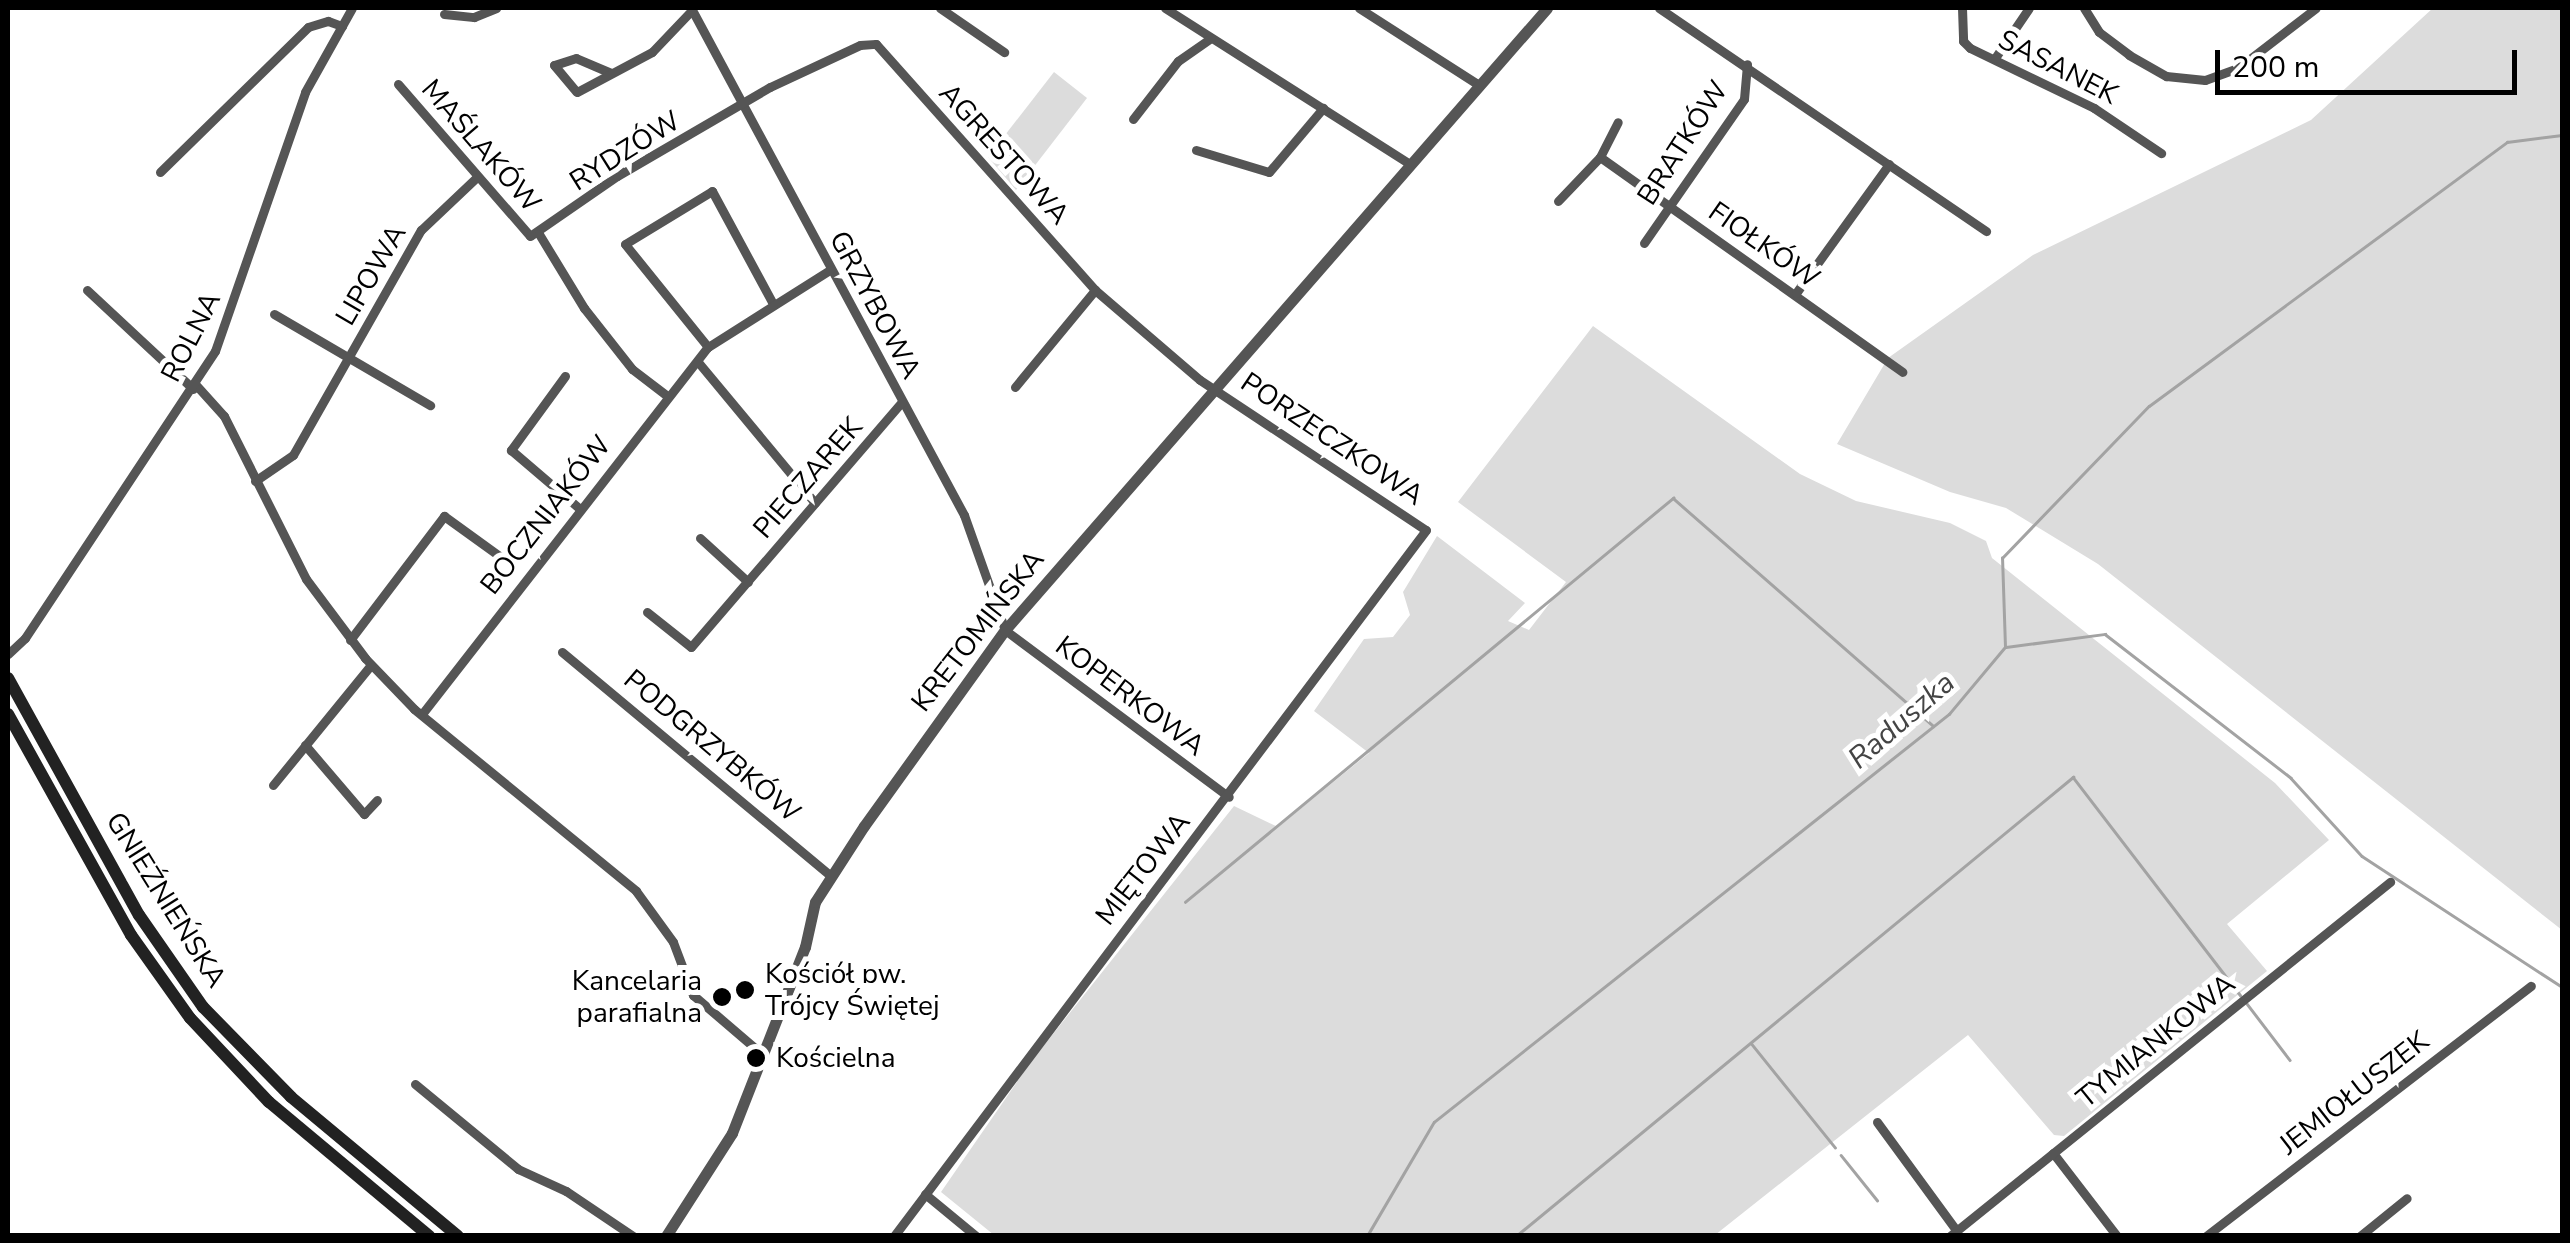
<!DOCTYPE html>
<html>
<head>
<meta charset="utf-8">
<style>
  body { margin:0 }
  #map { position:relative; width:2570px; height:1243px; overflow:hidden; background:#fff; font-family:"Nunito Sans",sans-serif }
  div>[style] { position:absolute }
  [style*='--x'] { left:calc(var(--x)*1px); top:calc(var(--y)*1px); width:calc(var(--w)*1px); rotate:calc(var(--a)*1deg) }
  .green>* { inset:0; background:#dcdcdc }
  .stream>* { height:2.5px; margin:-1.25px; padding:0 1.25px; transform-origin:1.25px; border-radius:1.25px; background:#a3a3a3 }
  .minor>* { height:9px; margin:-4.5px; padding:0 4.5px; transform-origin:4.5px; border-radius:4.5px; background:#555 }
  .tertiary>* { height:11px; margin:-5.5px; padding:0 5.5px; transform-origin:5.5px; border-radius:5.5px; background:#555 }
  .secondary>* { height:12px; margin:-6px; padding:0 6px; transform-origin:6px; border-radius:6px; background:#222 }
  .dots>* { width:28px; height:28px; translate:-50% -50%; box-sizing:border-box; border:5px solid #fff; border-radius:50% }
  span { translate:-50% -50%; white-space:nowrap; text-align:center; line-height:1.15; -webkit-text-stroke:10px #fff; paint-order:stroke }
  .street-label { font-size:28px; color:#000 }
  .poi-label { font-size:28px; color:#000 }
  .left { translate:0 -50%; text-align:left }
  .right { translate:-100% -50%; text-align:right }
  .water-label { font-size:30px; color:#444; font-style:italic }
  .frame { position:absolute; inset:0; border:10px solid #000; pointer-events:none }
  .scale { position:absolute; left:2215px; top:50px; width:302px; height:45px; box-sizing:border-box; border:5px solid #000; border-top:0; padding-left:12px; font-size:30px; line-height:35px; white-space:nowrap; color:#000; -webkit-text-stroke:8px #fff; paint-order:stroke }
</style>
</head>
<body>
<div id="map">
  <div class="green">
    <i style="clip-path:polygon(2433px 8px,2562px 8px,2562px 930px,2098px 564px,2006px 508px,1950px 492px,1837px 444px,1888px 358px,2033px 255px,2311px 120px)"></i>
    <i style="clip-path:polygon(1054px 72px,1087px 98px,1016px 190px,988px 157px)"></i>
    <i style="clip-path:polygon(1593px 326px,1800px 474px,1856px 501px,1950px 523px,1986px 541px,1992px 558px,2275px 783px,2329px 840px,2227px 924px,2267px 971px,2064px 1136px,2054px 1135px,1968px 1035px,1715px 1235px,994px 1235px,941px 1192px,1030px 1063px,1234px 806px,1278px 827px,1369px 753px,1314px 711px,1364px 639px,1393px 637px,1410px 615px,1403px 592px,1437px 536px,1525px 603px,1508px 621px,1529px 630px,1566px 582px,1458px 502px)"></i>
  </div>
  <div class="stream">
    <i style="--x:2006;--y:647;--w:100;--a:-7.5"></i>
    <i style="--x:2105;--y:634;--w:235;--a:37.7"></i>
    <i style="--x:2291;--y:778;--w:105;--a:47.7"></i>
    <i style="--x:2362;--y:856;--w:239;--a:33.2"></i>
    <i style="--x:1185;--y:902;--w:634;--a:-39.62"></i>
    <i style="--x:1673;--y:498;--w:346;--a:41.2"></i>
    <i style="--x:2245;--y:1001;--w:74;--a:52.7"></i>
    <i style="--x:1751;--y:1043;--w:134;--a:51.1"></i>
    <i style="--x:1841;--y:1155;--w:58;--a:51.3"></i>
    <i style="--x:1367;--y:1236;--w:132;--a:-59.6"></i>
    <i style="--x:1434;--y:1122;--w:657;--a:-38.39"></i>
    <i style="--x:1949;--y:714;--w:87;--a:-50.1"></i>
    <i style="--x:2005;--y:647;--w:89;--a:-91.9"></i>
    <i style="--x:2002;--y:558;--w:211;--a:-46"></i>
    <i style="--x:2149;--y:406;--w:445;--a:-36.4"></i>
    <i style="--x:2507;--y:142;--w:55;--a:-7.3"></i>
    <i style="--x:1516;--y:1236;--w:722;--a:-39.49"></i>
    <i style="--x:2073;--y:777;--w:275;--a:52.5"></i>
    <i style="--x:2064;--y:1236;--w:1;--a:-90"></i>
  </div>
  <div class="minor">
    <i style="--x:691;--y:8;--w:576;--a:61.7"></i>
    <i style="--x:964;--y:515;--w:122;--a:70.4"></i>
    <i style="--x:1005;--y:630;--w:279;--a:36.7"></i>
    <i style="--x:940;--y:8;--w:78;--a:34.5"></i>
    <i style="--x:1165;--y:8;--w:288;--a:32.5"></i>
    <i style="--x:1359;--y:8;--w:139;--a:32.7"></i>
    <i style="--x:1659;--y:8;--w:396;--a:34.3"></i>
    <i style="--x:1962;--y:8;--w:33;--a:88"></i>
    <i style="--x:1963;--y:41;--w:10;--a:45"></i>
    <i style="--x:1970;--y:48;--w:138;--a:25.8"></i>
    <i style="--x:2094;--y:108;--w:81;--a:33.9"></i>
    <i style="--x:2084;--y:8;--w:28;--a:58"></i>
    <i style="--x:2099;--y:32;--w:38;--a:37"></i>
    <i style="--x:2129;--y:55;--w:43;--a:29.6"></i>
    <i style="--x:2166;--y:76;--w:39;--a:6"></i>
    <i style="--x:2205;--y:80;--w:35;--a:-20"></i>
    <i style="--x:2238;--y:68;--w:98;--a:-37.6"></i>
    <i style="--x:444;--y:14;--w:30;--a:6"></i>
    <i style="--x:474;--y:17;--w:24;--a:-22"></i>
    <i style="--x:1995;--y:58;--w:60;--a:-55.8"></i>
    <i style="--x:611;--y:73;--w:38;--a:-157"></i>
    <i style="--x:576;--y:58;--w:23;--a:162"></i>
    <i style="--x:554;--y:65;--w:35;--a:50"></i>
    <i style="--x:577;--y:92;--w:85;--a:-28.1"></i>
    <i style="--x:652;--y:52;--w:58;--a:-46.4"></i>
    <i style="--x:398;--y:84;--w:201;--a:49"></i>
    <i style="--x:530;--y:236;--w:106;--a:-34.6"></i>
    <i style="--x:617;--y:176;--w:177;--a:-30.2"></i>
    <i style="--x:770;--y:87;--w:99;--a:-25"></i>
    <i style="--x:860;--y:45;--w:16;--a:-4"></i>
    <i style="--x:876;--y:44;--w:329;--a:48.3"></i>
    <i style="--x:1095;--y:290;--w:138;--a:40.6"></i>
    <i style="--x:1200;--y:380;--w:271;--a:33.6"></i>
    <i style="--x:1426;--y:530;--w:884;--a:127"></i>
    <i style="--x:1133;--y:119;--w:73;--a:-52.2"></i>
    <i style="--x:1178;--y:61;--w:40;--a:-34.9"></i>
    <i style="--x:1196;--y:150;--w:76;--a:16.8"></i>
    <i style="--x:1269;--y:172;--w:84;--a:-49.8"></i>
    <i style="--x:1600;--y:157;--w:371;--a:35.4"></i>
    <i style="--x:160;--y:172;--w:207;--a:-44.4"></i>
    <i style="--x:308;--y:27;--w:21;--a:-17"></i>
    <i style="--x:328;--y:21;--w:15;--a:20"></i>
    <i style="--x:1558;--y:201;--w:61;--a:-46.3"></i>
    <i style="--x:1600;--y:157;--w:39;--a:-63"></i>
    <i style="--x:539;--y:234;--w:87;--a:58.7"></i>
    <i style="--x:584;--y:308;--w:78;--a:51.8"></i>
    <i style="--x:632;--y:369;--w:43;--a:37.4"></i>
    <i style="--x:1644;--y:243;--w:175;--a:-55.2"></i>
    <i style="--x:1744;--y:99;--w:35;--a:-85"></i>
    <i style="--x:87;--y:290;--w:145;--a:43"></i>
    <i style="--x:1796;--y:293;--w:159;--a:-54.2"></i>
    <i style="--x:274;--y:314;--w:181;--a:30.3"></i>
    <i style="--x:708;--y:347;--w:132;--a:-128.9"></i>
    <i style="--x:625;--y:244;--w:102;--a:-31.3"></i>
    <i style="--x:712;--y:191;--w:126;--a:61.6"></i>
    <i style="--x:698;--y:362;--w:183;--a:50.3"></i>
    <i style="--x:565;--y:376;--w:92;--a:126.1"></i>
    <i style="--x:511;--y:450;--w:89;--a:40.5"></i>
    <i style="--x:196;--y:385;--w:42;--a:47.9"></i>
    <i style="--x:224;--y:416;--w:182;--a:63.3"></i>
    <i style="--x:306;--y:579;--w:99;--a:53.2"></i>
    <i style="--x:365;--y:658;--w:71;--a:46.1"></i>
    <i style="--x:414;--y:709;--w:287;--a:39.3"></i>
    <i style="--x:636;--y:891;--w:63;--a:54"></i>
    <i style="--x:673;--y:942;--w:57;--a:69.3"></i>
    <i style="--x:693;--y:995;--w:92;--a:40.6"></i>
    <i style="--x:1015;--y:387;--w:126;--a:-50.5"></i>
    <i style="--x:255;--y:481;--w:46;--a:-34.4"></i>
    <i style="--x:293;--y:455;--w:259;--a:-60.4"></i>
    <i style="--x:421;--y:230;--w:77;--a:-43.4"></i>
    <i style="--x:700;--y:538;--w:65;--a:42.5"></i>
    <i style="--x:647;--y:612;--w:56;--a:38.5"></i>
    <i style="--x:691;--y:647;--w:323;--a:-49.3"></i>
    <i style="--x:350;--y:640;--w:156;--a:-52.8"></i>
    <i style="--x:444;--y:516;--w:72;--a:35.9"></i>
    <i style="--x:562;--y:652;--w:350;--a:39.8"></i>
    <i style="--x:8;--y:654;--w:23;--a:-43"></i>
    <i style="--x:25;--y:638;--w:344;--a:-56.5"></i>
    <i style="--x:215;--y:351;--w:274;--a:-70.8"></i>
    <i style="--x:305;--y:92;--w:96;--a:-60.8"></i>
    <i style="--x:422;--y:714;--w:465;--a:-52.1"></i>
    <i style="--x:708;--y:347;--w:144;--a:-32.3"></i>
    <i style="--x:305;--y:745;--w:91;--a:49.5"></i>
    <i style="--x:364;--y:814;--w:19;--a:-47"></i>
    <i style="--x:273;--y:785;--w:155;--a:-50.8"></i>
    <i style="--x:415;--y:1084;--w:134;--a:39.5"></i>
    <i style="--x:518;--y:1169;--w:53;--a:24.6"></i>
    <i style="--x:566;--y:1191;--w:81;--a:33.9"></i>
    <i style="--x:1877;--y:1122;--w:134;--a:53.8"></i>
    <i style="--x:2053;--y:1153;--w:105;--a:52.4"></i>
    <i style="--x:925;--y:1194;--w:66;--a:39.5"></i>
    <i style="--x:1950;--y:1236;--w:565;--a:-38.82"></i>
    <i style="--x:2206;--y:1236;--w:410;--a:-37.6"></i>
    <i style="--x:2360;--y:1236;--w:60;--a:-39"></i>
  </div>
  <div class="tertiary">
    <i style="--x:666;--y:1236;--w:122;--a:-57.3"></i>
    <i style="--x:732;--y:1133;--w:200;--a:-68.6"></i>
    <i style="--x:805;--y:947;--w:46;--a:-77.5"></i>
    <i style="--x:815;--y:902;--w:90;--a:-57.2"></i>
    <i style="--x:864;--y:826;--w:241;--a:-54.3"></i>
    <i style="--x:1005;--y:630;--w:825;--a:-48.93"></i>
  </div>
  <div class="secondary">
    <i style="--x:8;--y:678;--w:271;--a:61.1"></i>
    <i style="--x:139;--y:915;--w:112;--a:55.2"></i>
    <i style="--x:203;--y:1007;--w:126;--a:45.6"></i>
    <i style="--x:291;--y:1097;--w:217;--a:39.8"></i>
    <i style="--x:8;--y:714;--w:253;--a:60.9"></i>
    <i style="--x:131;--y:935;--w:102;--a:54.6"></i>
    <i style="--x:190;--y:1018;--w:115;--a:46.8"></i>
    <i style="--x:269;--y:1102;--w:209;--a:39.9"></i>
  </div>
  <div class="dots">
    <i style="left:745px;top:990px;background:#000"></i>
    <i style="left:722px;top:997px;background:#000"></i>
    <i style="left:756px;top:1058px;background:#000"></i>
  </div>
  <div class="street-label">
    <span style="left:2058px;top:67px;rotate:27deg">SASANEK</span>
    <span style="left:1683px;top:143px;rotate:-57deg">BRATKÓW</span>
    <span style="left:481px;top:146px;rotate:49deg">MAŚLAKÓW</span>
    <span style="left:625px;top:151px;rotate:-32deg">RYDZÓW</span>
    <span style="left:1004px;top:154px;rotate:48deg">AGRESTOWA</span>
    <span style="left:1764px;top:245px;rotate:35deg">FIOŁKÓW</span>
    <span style="left:371px;top:275px;rotate:-60deg">LIPOWA</span>
    <span style="left:875px;top:305px;rotate:62deg">GRZYBOWA</span>
    <span style="left:191px;top:337px;rotate:-63deg">ROLNA</span>
    <span style="left:1332px;top:439px;rotate:34deg">PORZECZKOWA</span>
    <span style="left:808px;top:478px;rotate:-49deg">PIECZAREK</span>
    <span style="left:546px;top:515px;rotate:-52deg">BOCZNIAKÓW</span>
    <span style="left:978px;top:631px;rotate:-52deg">KRETOMIŃSKA</span>
    <span style="left:1130px;top:696px;rotate:37deg">KOPERKOWA</span>
    <span style="left:712px;top:746px;rotate:40deg">PODGRZYBKÓW</span>
    <span style="left:1143px;top:869px;rotate:-52deg">MIĘTOWA</span>
    <span style="left:166px;top:900px;rotate:58deg">GNIEŹNIEŃSKA</span>
    <span style="left:2156px;top:1041px;rotate:-39deg">TYMIANKOWA</span>
    <span style="left:2354px;top:1093px;rotate:-38deg">JEMIOŁUSZEK</span>
  </div>
  <div class="poi-label">
    <span class="left" style="left:765px;top:990px">Kościół pw.<br>Trójcy Świętej</span>
    <span class="right" style="left:702px;top:997px">Kancelaria<br>parafialna</span>
    <span class="left" style="left:776px;top:1058px">Kościelna</span>
  </div>
  <div class="water-label">
    <span style="left:1902px;top:721px;rotate:-41deg">Raduszka</span>
  </div>
  <div class="frame"></div>
  <div class="scale">200 m</div>
</div>
</body>
</html>
